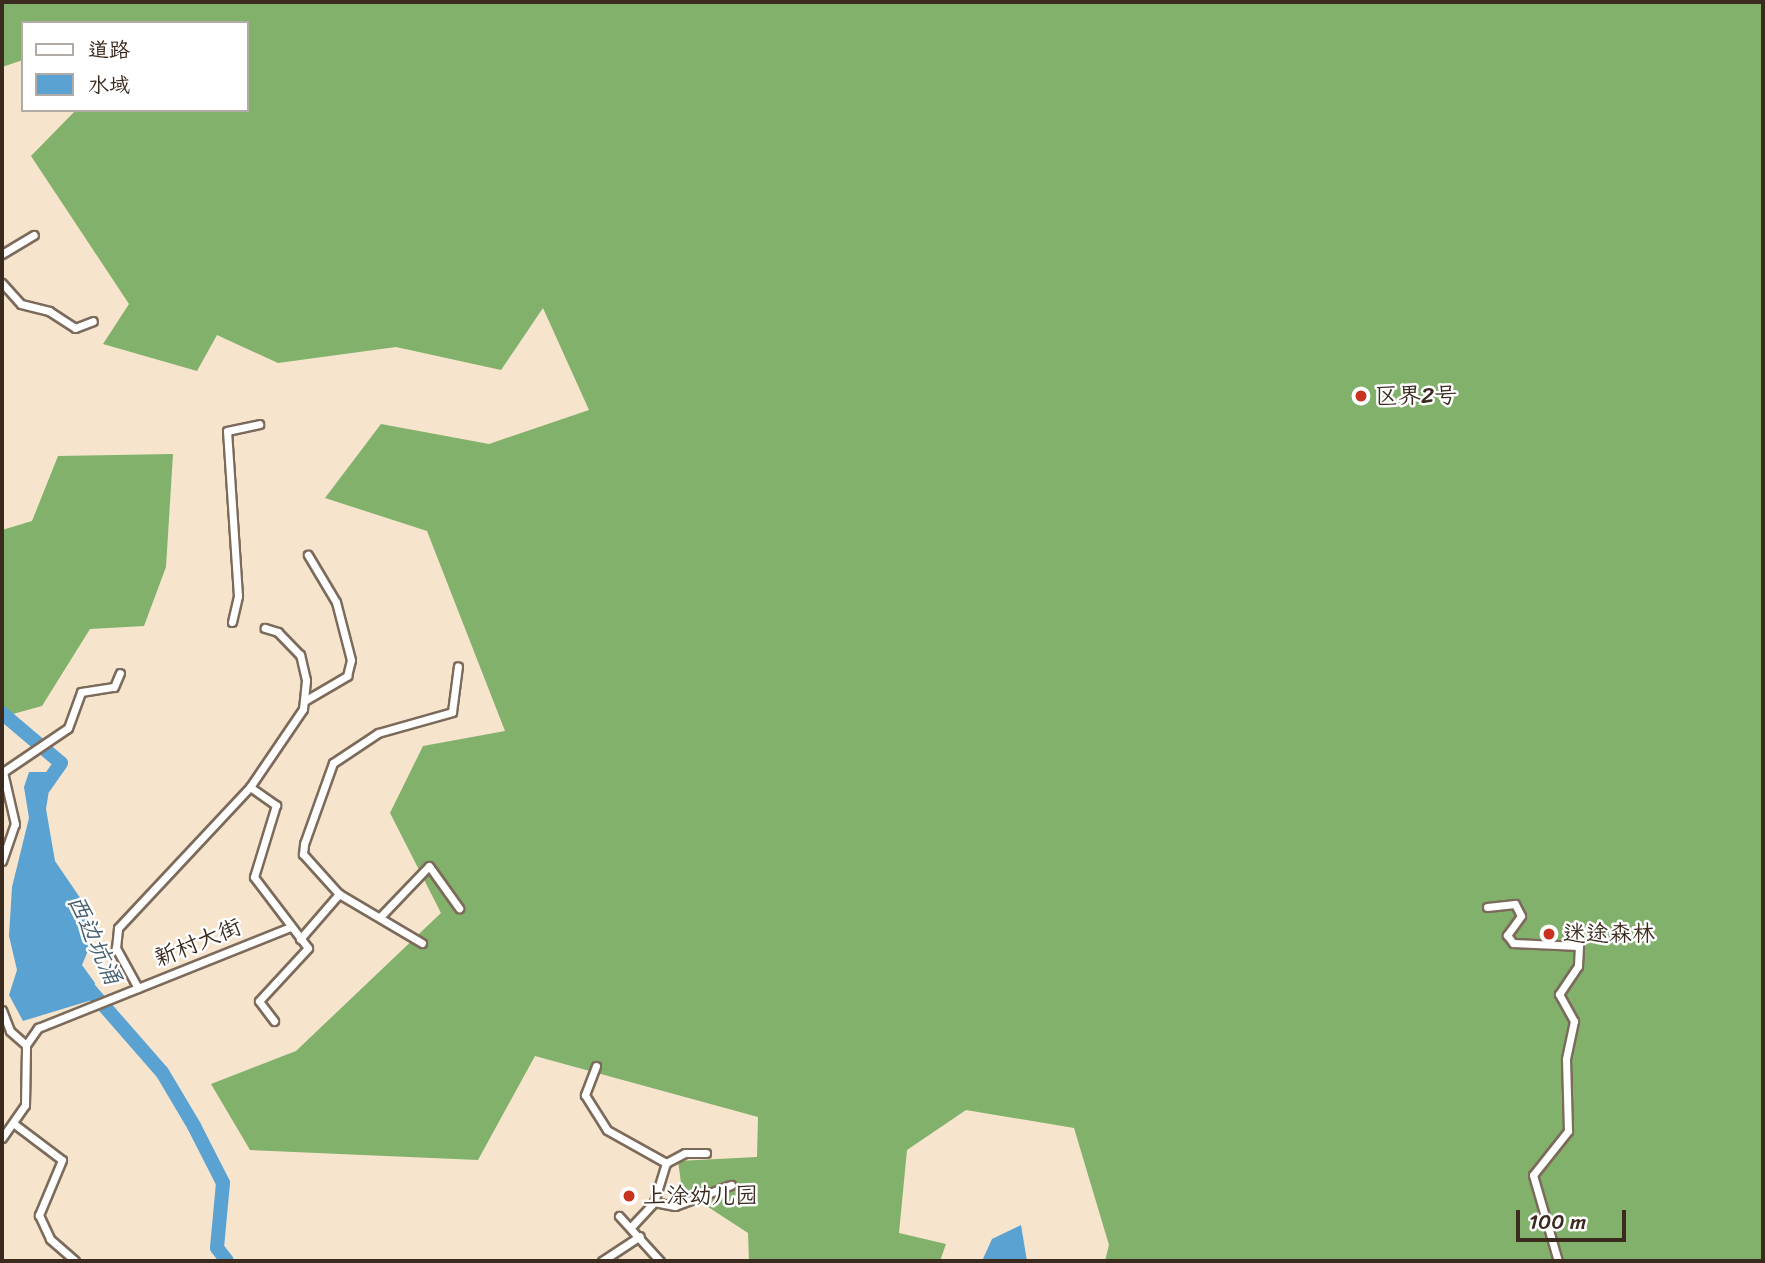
<!DOCTYPE html>
<html>
<head>
<meta charset="utf-8">
<style>
  body { margin:0 }
  #map { position:relative; width:1765px; height:1263px; overflow:hidden; background:#f6e4cd; font-family:Sriracha,"LXGW WenKai TC",sans-serif }
  div>[style] { position:absolute }
  [style*='--x'] { left:calc(var(--x)*1px); top:calc(var(--y)*1px); width:calc(var(--w)*1px); rotate:calc(var(--a)*1deg) }
  .forest>* { inset:0; background:#81b16b }
  .water>* { inset:0; background:#5aa2d1 }
  .river>* { height:14px; margin:-7px; padding:0 7px; transform-origin:7px; border-radius:7px; background:#5aa2d1 }
  .roads { filter:drop-shadow(2px 0 #7c6b5b) drop-shadow(-2px 0 #7c6b5b) drop-shadow(0 2px #7c6b5b) drop-shadow(0 -2px #7c6b5b) }
  .minor>* { height:7px; margin:-3.5px; padding:0 3.5px; transform-origin:3.5px; border-radius:3.5px; background:#fff }
  .dots>* { width:19px; height:19px; translate:-50% -50%; box-sizing:border-box; border:4px solid #fff; border-radius:50% }
  span { translate:-50% -50%; white-space:nowrap; text-align:center; line-height:1.15; -webkit-text-stroke:5px #fff; paint-order:stroke }
  .poi-label { font-size:23px; color:#3b2a1e }
  .left { translate:0 -50%; text-align:left }
  .street-label { font-size:23px; color:#3b2a1e }
  .water-label { font-size:24px; color:#49606f; font-style:italic }
  .frame { position:absolute; inset:0; border:4px solid #3b2a1e; pointer-events:none }
  .legend { position:absolute; left:21px; top:21px; width:228px; height:91px; box-sizing:border-box; background:#fff; border:2px solid #b1aaa5; margin:0; padding:9px 12px; list-style:none; font-size:21px; color:#3b2a1e }
  .legend li { display:flex; align-items:center; gap:14px; height:35px }
  .legend b { width:35px; border:2px solid #b1aaa5 }
  .scale { position:absolute; left:1516px; top:1210px; width:110px; height:32px; box-sizing:border-box; border:4px solid #3b2a1e; border-top:0; padding-left:9px; font-size:21px; line-height:24px; white-space:nowrap; color:#3b2a1e; -webkit-text-stroke:5px #fff; paint-order:stroke }
</style>
</head>
<body>
<div id="map">
  <div class="forest">
    <i style="clip-path:polygon(2px 2px,1763px 2px,1763px 1261px,1105px 1261px,1109px 1245px,1074px 1128px,966px 1110px,907px 1150px,899px 1233px,946px 1244px,940px 1261px,749px 1261px,748px 1233px,682px 1190px,678px 1161px,757px 1157px,758px 1117px,535px 1056px,478px 1160px,250px 1150px,211px 1084px,296px 1051px,441px 913px,390px 813px,423px 746px,505px 731px,427px 531px,325px 498px,381px 424px,489px 444px,589px 410px,543px 308px,501px 370px,396px 347px,278px 363px,217px 335px,197px 371px,103px 344px,129px 304px,31px 156px,76px 110px,247px 110px,247px 23px,23px 23px,23px 60px,2px 67px)"></i>
    <i style="clip-path:polygon(173px 454px,166px 567px,144px 626px,90px 629px,42px 706px,2px 717px,2px 530px,32px 521px,58px 456px)"></i>
  </div>
  <div class="water">
    <i style="clip-path:polygon(29px 772px,52px 772px,46px 809px,55px 861px,87px 908px,90px 946px,82px 965px,95px 983px,92px 1000px,23px 1021px,9px 995px,17px 970px,9px 936px,12px 887px,29px 818px,24px 787px)"></i>
    <i style="clip-path:polygon(1021px 1225px,1027px 1261px,982px 1261px,992px 1239px)"></i>
  </div>
  <div class="river">
    <i style="--x:2;--y:713;--w:77;--a:40.3"></i>
    <i style="--x:61;--y:763;--w:29;--a:125"></i>
    <i style="--x:84;--y:983;--w:118;--a:48.8"></i>
    <i style="--x:162;--y:1072;--w:63;--a:59.3"></i>
    <i style="--x:194;--y:1126;--w:64;--a:63"></i>
    <i style="--x:223;--y:1183;--w:65;--a:95.3"></i>
    <i style="--x:217;--y:1248;--w:16;--a:52"></i>
  </div>
  <div class="roads">
    <div class="minor">
      <i style="--x:2;--y:254;--w:37;--a:-31"></i>
      <i style="--x:2;--y:283;--w:28;--a:48"></i>
      <i style="--x:21;--y:304;--w:29;--a:14"></i>
      <i style="--x:49;--y:311;--w:31;--a:33"></i>
      <i style="--x:75;--y:328;--w:19;--a:-21"></i>
      <i style="--x:232;--y:622;--w:27;--a:-77"></i>
      <i style="--x:238;--y:596;--w:165;--a:-93.8"></i>
      <i style="--x:227;--y:431;--w:33;--a:-12"></i>
      <i style="--x:306;--y:700;--w:48;--a:-30.3"></i>
      <i style="--x:347;--y:676;--w:16;--a:-76"></i>
      <i style="--x:351;--y:660;--w:60;--a:-104.5"></i>
      <i style="--x:336;--y:602;--w:55;--a:-120.8"></i>
      <i style="--x:250;--y:787;--w:32;--a:35"></i>
      <i style="--x:276;--y:805;--w:75;--a:107"></i>
      <i style="--x:254;--y:877;--w:89;--a:52.7"></i>
      <i style="--x:308;--y:948;--w:72;--a:132.8"></i>
      <i style="--x:259;--y:1001;--w:25;--a:53"></i>
      <i style="--x:2;--y:861;--w:39;--a:-71"></i>
      <i style="--x:15;--y:824;--w:53;--a:-103"></i>
      <i style="--x:3;--y:772;--w:78;--a:-34.1"></i>
      <i style="--x:68;--y:728;--w:38;--a:-70"></i>
      <i style="--x:81;--y:692;--w:33;--a:-9"></i>
      <i style="--x:114;--y:687;--w:15;--a:-67"></i>
      <i style="--x:1487;--y:907;--w:28;--a:-6"></i>
      <i style="--x:1515;--y:904;--w:13;--a:63"></i>
      <i style="--x:1521;--y:916;--w:24;--a:126"></i>
      <i style="--x:1507;--y:935;--w:10;--a:53"></i>
      <i style="--x:1513;--y:943;--w:66;--a:2.6"></i>
      <i style="--x:1579;--y:946;--w:20;--a:93"></i>
      <i style="--x:1578;--y:966;--w:34;--a:124"></i>
      <i style="--x:1559;--y:994;--w:31;--a:61"></i>
      <i style="--x:1574;--y:1021;--w:39;--a:102"></i>
      <i style="--x:1566;--y:1059;--w:72;--a:88.4"></i>
      <i style="--x:1568;--y:1131;--w:56;--a:128.5"></i>
      <i style="--x:1533;--y:1175;--w:90;--a:73.8"></i>
      <i style="--x:381;--y:916;--w:69;--a:-46.2"></i>
      <i style="--x:429;--y:866;--w:52;--a:54.5"></i>
      <i style="--x:300;--y:939;--w:60;--a:-49.1"></i>
      <i style="--x:422;--y:943;--w:96;--a:-149.4"></i>
      <i style="--x:339;--y:894;--w:54;--a:-132"></i>
      <i style="--x:303;--y:854;--w:10;--a:-84"></i>
      <i style="--x:304;--y:844;--w:86;--a:-70.3"></i>
      <i style="--x:333;--y:763;--w:54;--a:-33.7"></i>
      <i style="--x:378;--y:733;--w:77;--a:-15.8"></i>
      <i style="--x:452;--y:712;--w:46;--a:-82.6"></i>
      <i style="--x:138;--y:988;--w:46;--a:-118.8"></i>
      <i style="--x:116;--y:948;--w:20;--a:-84"></i>
      <i style="--x:118;--y:928;--w:193;--a:-46.9"></i>
      <i style="--x:250;--y:787;--w:94;--a:-55.8"></i>
      <i style="--x:303;--y:709;--w:29;--a:-84"></i>
      <i style="--x:306;--y:680;--w:26;--a:-103"></i>
      <i style="--x:300;--y:655;--w:32;--a:-134"></i>
      <i style="--x:278;--y:632;--w:14;--a:-163"></i>
      <i style="--x:2;--y:1010;--w:22;--a:69"></i>
      <i style="--x:10;--y:1031;--w:21;--a:41"></i>
      <i style="--x:596;--y:1066;--w:31;--a:111"></i>
      <i style="--x:585;--y:1095;--w:41;--a:57.8"></i>
      <i style="--x:607;--y:1130;--w:68;--a:29.2"></i>
      <i style="--x:13;--y:1123;--w:61;--a:37.1"></i>
      <i style="--x:62;--y:1160;--w:60;--a:112.7"></i>
      <i style="--x:39;--y:1215;--w:26;--a:65"></i>
      <i style="--x:50;--y:1239;--w:33;--a:41"></i>
      <i style="--x:2;--y:1138;--w:40;--a:-55.1"></i>
      <i style="--x:25;--y:1105;--w:60;--a:-89"></i>
      <i style="--x:26;--y:1045;--w:21;--a:-55"></i>
      <i style="--x:38;--y:1028;--w:271;--a:-21.8"></i>
      <i style="--x:654;--y:1202;--w:41;--a:-72.9"></i>
      <i style="--x:666;--y:1163;--w:21;--a:-28"></i>
      <i style="--x:685;--y:1153;--w:21;--a:0"></i>
      <i style="--x:619;--y:1216;--w:61;--a:47.7"></i>
      <i style="--x:632;--y:1226;--w:33;--a:-47"></i>
      <i style="--x:654;--y:1202;--w:21;--a:11"></i>
      <i style="--x:675;--y:1206;--w:60;--a:-20.6"></i>
      <i style="--x:602;--y:1261;--w:45;--a:-33.3"></i>
    </div>
  </div>
  <div class="dots">
    <i style="left:1361px;top:396px;background:#c8321e"></i>
    <i style="left:1549px;top:934px;background:#c8321e"></i>
    <i style="left:629px;top:1196px;background:#c8321e"></i>
  </div>
  <div class="poi-label">
    <span class="left" style="left:1375px;top:396px">区界2号</span>
    <span class="left" style="left:1563px;top:934px">迷途森林</span>
    <span class="left" style="left:643px;top:1196px">上涂幼儿园</span>
  </div>
  <div class="street-label">
    <span style="left:198px;top:943px;rotate:-22deg">新村大街</span>
  </div>
  <div class="water-label">
    <span style="left:94px;top:940px;rotate:65deg">西边坑涌</span>
  </div>
  <div class="frame"></div>
  <ul class="legend">
  <li><b style="height:9px;background:#fff"></b>道路</li>
  <li><b style="height:19px;background:#5aa2d1"></b>水域</li>
  </ul>
  <div class="scale">100 m</div>
</div>
</body>
</html>
